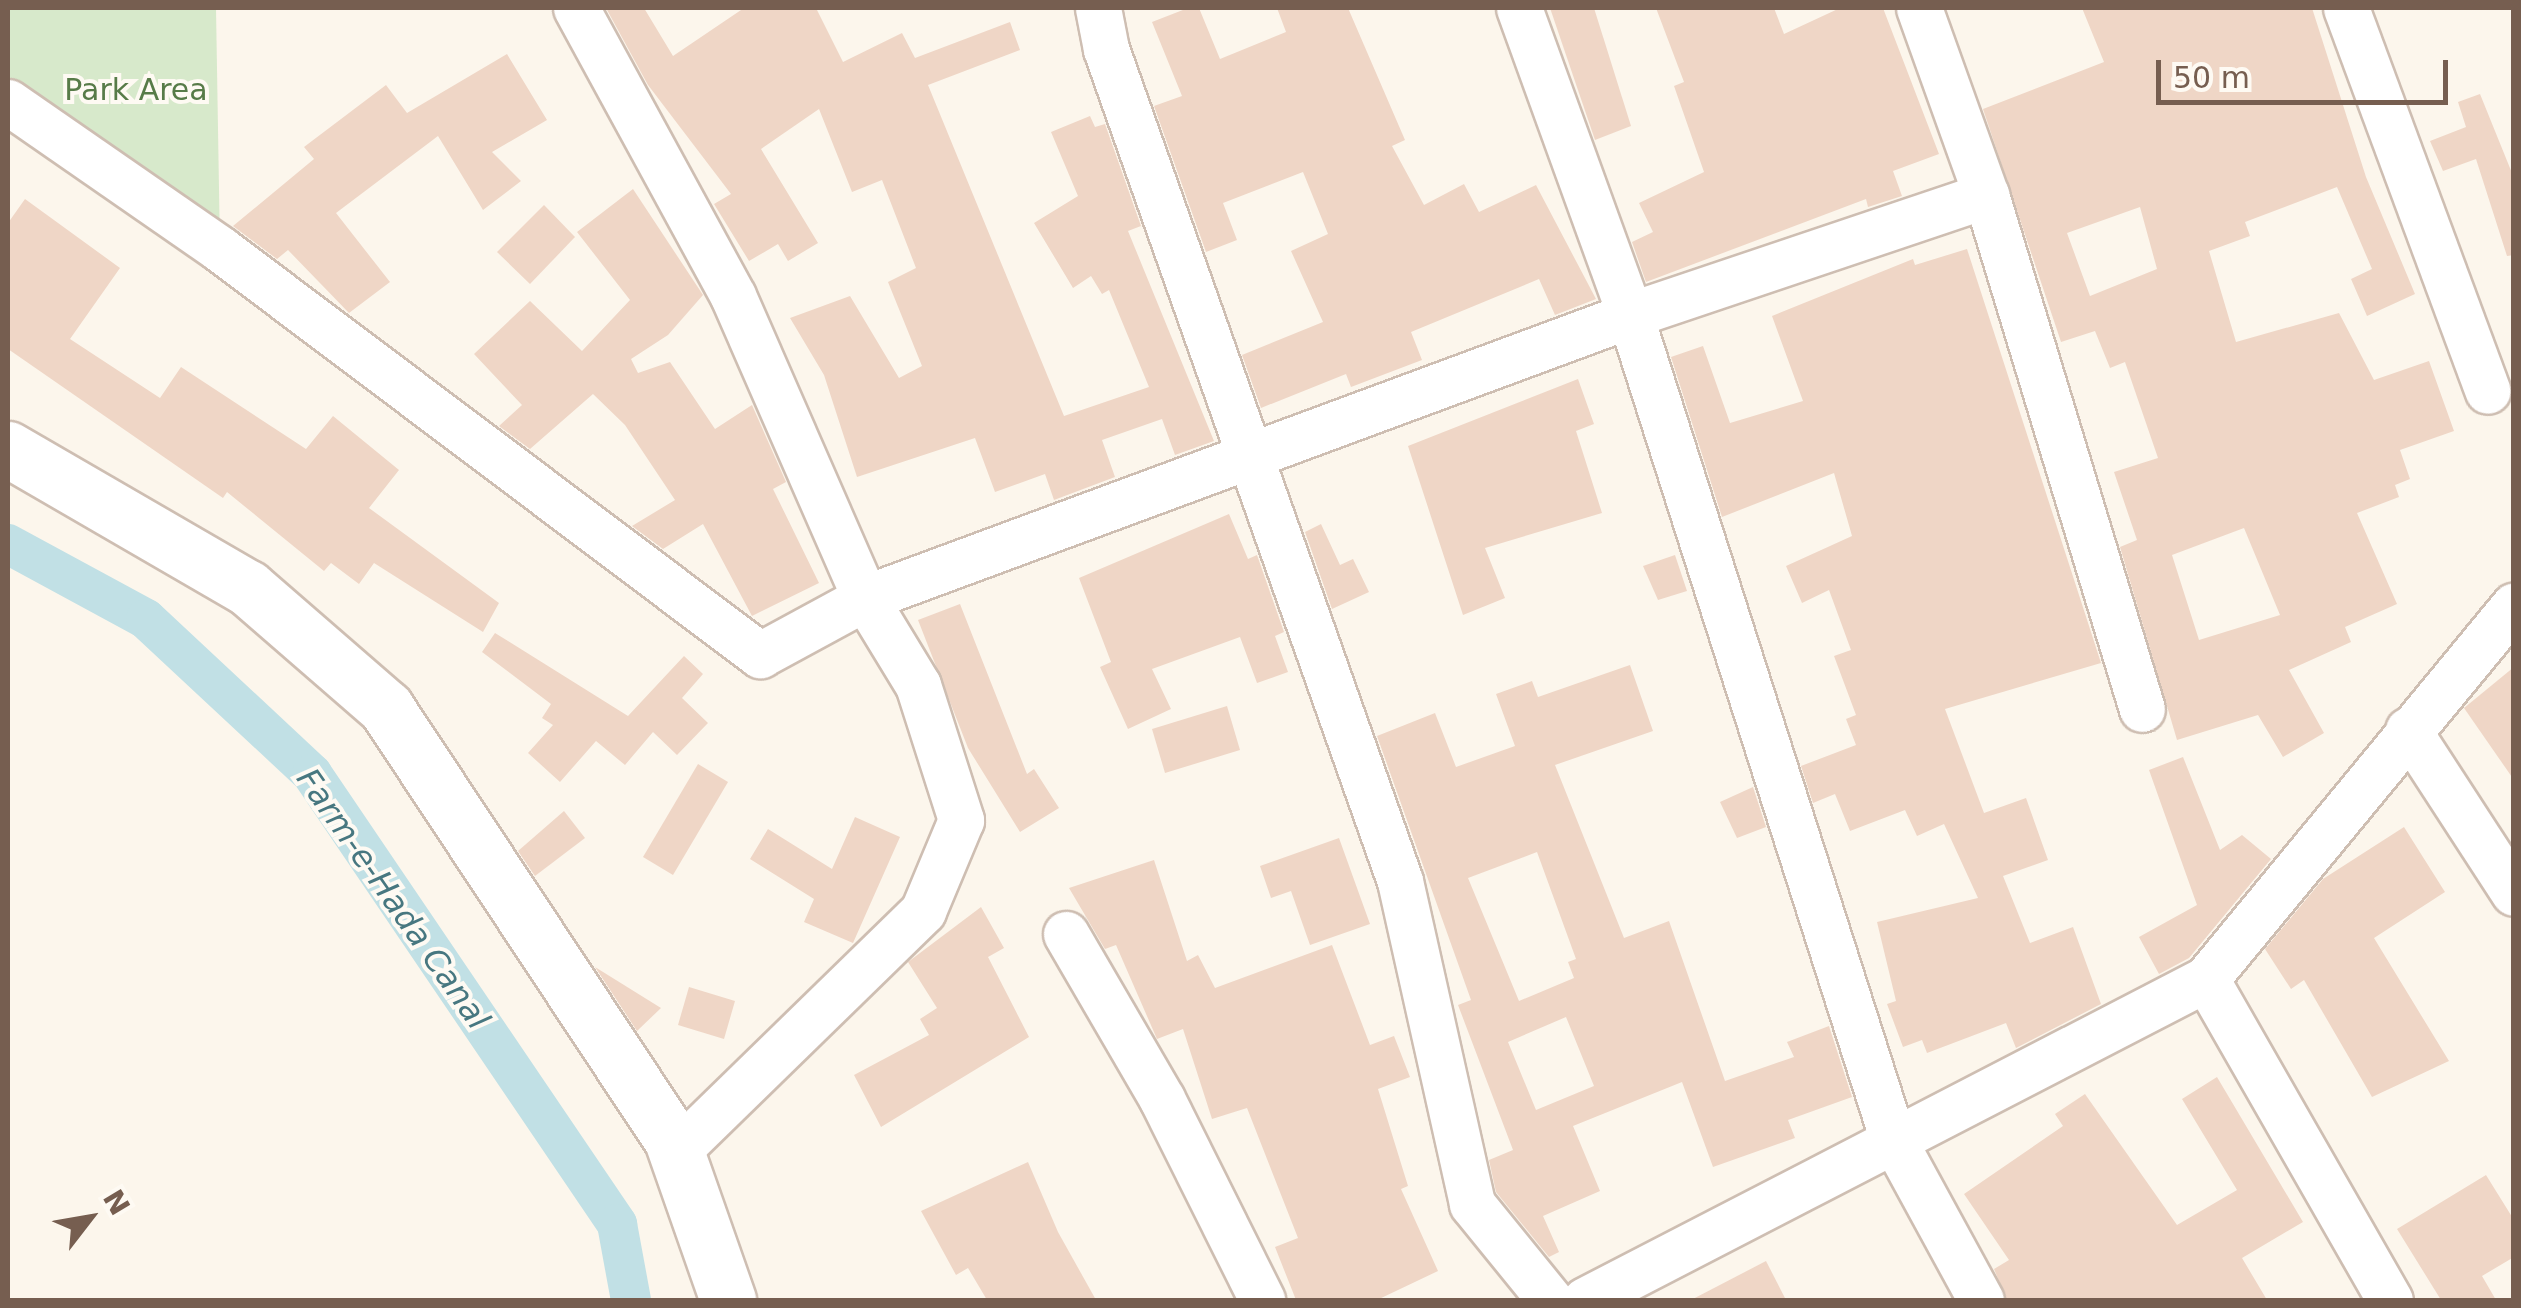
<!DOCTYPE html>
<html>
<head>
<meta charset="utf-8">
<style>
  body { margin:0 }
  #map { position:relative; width:2521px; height:1308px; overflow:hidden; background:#fcf6ec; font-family:"DejaVu Sans",sans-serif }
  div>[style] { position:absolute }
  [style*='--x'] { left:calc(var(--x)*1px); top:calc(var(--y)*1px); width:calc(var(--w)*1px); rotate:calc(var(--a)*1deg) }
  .green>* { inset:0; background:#d7e9cb }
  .canal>* { height:40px; margin:-20px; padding:0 20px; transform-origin:20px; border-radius:20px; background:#c1e0e5 }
  .building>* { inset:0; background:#efd6c6 }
  .roads { filter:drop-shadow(2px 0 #cebeb2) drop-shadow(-2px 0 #cebeb2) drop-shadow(0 2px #cebeb2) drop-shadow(0 -2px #cebeb2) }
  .minor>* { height:45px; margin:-22.5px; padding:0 22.5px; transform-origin:22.5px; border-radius:22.5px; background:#fff }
  .tertiary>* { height:55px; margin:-27.5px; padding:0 27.5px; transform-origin:27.5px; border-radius:27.5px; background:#fff }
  span { translate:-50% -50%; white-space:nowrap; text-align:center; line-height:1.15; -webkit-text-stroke:8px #fefaf3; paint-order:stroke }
  .park-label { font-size:30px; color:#577b48 }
  .water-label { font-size:32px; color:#477780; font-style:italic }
  .frame { position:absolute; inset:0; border:10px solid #765e50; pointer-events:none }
  .north { position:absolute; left:40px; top:1168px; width:100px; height:100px; -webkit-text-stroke:8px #fefaf3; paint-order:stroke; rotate:59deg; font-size:28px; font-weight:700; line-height:40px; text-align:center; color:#765e50 }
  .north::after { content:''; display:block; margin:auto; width:35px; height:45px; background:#765e50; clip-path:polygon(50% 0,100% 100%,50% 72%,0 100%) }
  .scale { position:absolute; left:2156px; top:60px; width:292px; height:45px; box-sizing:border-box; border:5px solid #765e50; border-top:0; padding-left:12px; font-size:30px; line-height:35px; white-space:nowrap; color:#765e50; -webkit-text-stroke:8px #fefaf3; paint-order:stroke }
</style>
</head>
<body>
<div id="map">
  <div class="green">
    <i style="clip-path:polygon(8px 8px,216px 8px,220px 249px,8px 102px)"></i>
  </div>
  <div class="canal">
    <i style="--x:8;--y:544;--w:157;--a:28.5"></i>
    <i style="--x:146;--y:619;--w:227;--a:43"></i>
    <i style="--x:312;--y:774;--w:544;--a:55.87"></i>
    <i style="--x:617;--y:1224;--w:77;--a:79.6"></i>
  </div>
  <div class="building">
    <i style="clip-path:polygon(606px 8px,644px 8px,673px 56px,744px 8px,816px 8px,843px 62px,902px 33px,915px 58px,1010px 22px,1020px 50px,928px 85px,1064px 416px,1149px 387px,1109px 290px,1102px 294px,1091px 276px,1073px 288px,1034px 223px,1078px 196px,1051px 132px,1090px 116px,1095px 127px,1105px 124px,1141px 226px,1128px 231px,1214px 441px,1175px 455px,1162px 419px,1102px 440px,1115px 477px,1054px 500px,1045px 474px,995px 492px,975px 438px,857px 477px,824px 375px,790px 318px,850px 296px,899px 378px,922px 366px,888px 282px,916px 268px,882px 180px,852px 192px,819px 109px,761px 149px,818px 243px,788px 261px,778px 244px,749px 261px,714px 204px,731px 194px,648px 85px)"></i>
    <i style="clip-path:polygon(1188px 8px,1199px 8px,1220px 59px,1286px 32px,1277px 8px,1348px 8px,1405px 140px,1392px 146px,1424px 205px,1464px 184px,1479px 212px,1536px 185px,1596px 299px,1555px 315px,1539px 279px,1411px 332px,1422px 360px,1351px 387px,1346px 374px,1261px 408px,1242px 355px,1323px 322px,1291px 251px,1328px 234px,1303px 172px,1223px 203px,1237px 240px,1206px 252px,1154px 106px,1182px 96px,1152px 22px)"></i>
    <i style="clip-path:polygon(1550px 8px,1594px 8px,1631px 126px,1595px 140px)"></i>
    <i style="clip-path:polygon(1656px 8px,1774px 8px,1784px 34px,1840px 8px,1883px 8px,1939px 154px,1893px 171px,1902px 196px,1868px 207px,1866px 199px,1646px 282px,1632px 242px,1653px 232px,1639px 203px,1704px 172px,1674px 86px,1684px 82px)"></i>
    <i style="clip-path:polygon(evenodd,2082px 8px,2312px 8px,2366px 177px,2415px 294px,2367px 316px,2351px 279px,2372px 269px,2337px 187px,2245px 222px,2250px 236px,2209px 251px,2236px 342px,2339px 313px,2374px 380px,2429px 361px,2454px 431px,2400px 450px,2410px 479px,2395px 485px,2399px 497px,2357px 513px,2397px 604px,2345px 627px,2351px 642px,2289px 670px,2324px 733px,2283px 757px,2258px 715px,2177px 740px,2120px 547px,2137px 540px,2114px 472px,2158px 458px,2125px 362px,2110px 368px,2095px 331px,2061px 342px,1983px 109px,2104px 62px,2082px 8px,2140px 207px,2157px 269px,2090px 296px,2067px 233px,2140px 207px,2082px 8px,2244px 528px,2280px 615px,2199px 640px,2172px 555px,2244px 528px)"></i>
    <i style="clip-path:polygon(507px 54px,547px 120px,492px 152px,521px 181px,483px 210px,438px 136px,336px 213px,390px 282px,349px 313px,288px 250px,277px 259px,233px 226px,314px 159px,304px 147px,386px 85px,407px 113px)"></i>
    <i style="clip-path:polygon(2480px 94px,2514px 178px,2514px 255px,2507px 256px,2476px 159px,2443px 171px,2430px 141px,2466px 127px,2458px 102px)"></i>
    <i style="clip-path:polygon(633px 189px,703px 295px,668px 335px,631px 359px,638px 373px,670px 362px,715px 429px,752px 405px,786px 482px,773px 489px,819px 583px,752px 616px,703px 524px,663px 549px,632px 526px,675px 500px,625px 425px,593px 394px,530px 449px,499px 426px,522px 405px,474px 354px,530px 301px,582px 351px,630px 300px,577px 232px)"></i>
    <i style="clip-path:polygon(25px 199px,120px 268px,70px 339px,160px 398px,181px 367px,306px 449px,333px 416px,399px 470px,369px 508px,499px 603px,483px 632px,374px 563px,359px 584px,331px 563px,324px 571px,227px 492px,223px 498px,8px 349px,8px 223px)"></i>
    <i style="clip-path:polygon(544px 205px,575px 237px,530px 284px,497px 252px)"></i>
    <i style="clip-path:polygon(1967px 249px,2101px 663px,1945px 709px,1984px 813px,2026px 798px,2048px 860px,2003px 876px,2030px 943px,2073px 927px,2101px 1004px,2016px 1048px,2006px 1023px,1927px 1053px,1922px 1040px,1903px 1047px,1887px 1004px,1896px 1001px,1877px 922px,1978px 898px,1944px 824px,1917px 836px,1905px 810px,1850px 831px,1835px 794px,1813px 803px,1801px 766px,1856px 745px,1846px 719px,1856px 715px,1834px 656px,1851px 650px,1829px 590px,1802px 603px,1786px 566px,1852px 536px,1834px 473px,1722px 517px,1671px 357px,1703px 346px,1730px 423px,1803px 401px,1772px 316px,1913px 259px,1915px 265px)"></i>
    <i style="clip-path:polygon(1578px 379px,1594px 424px,1576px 431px,1602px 513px,1485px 548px,1505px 598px,1463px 615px,1408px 446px)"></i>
    <i style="clip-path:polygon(1229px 514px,1248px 559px,1257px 555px,1284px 632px,1275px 636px,1288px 672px,1257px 683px,1240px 637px,1152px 669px,1171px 709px,1128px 729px,1100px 667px,1111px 662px,1079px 578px)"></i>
    <i style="clip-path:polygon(1321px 524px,1340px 565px,1353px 559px,1369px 592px,1332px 609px,1305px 532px)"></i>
    <i style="clip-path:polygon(1675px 555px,1687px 591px,1658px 600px,1643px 566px)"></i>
    <i style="clip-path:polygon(960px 604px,1027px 774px,1034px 769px,1059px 808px,1020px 832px,968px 748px,918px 620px)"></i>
    <i style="clip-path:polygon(495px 633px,628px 716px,684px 656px,703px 674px,682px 698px,708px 723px,677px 755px,653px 732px,625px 765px,596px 741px,560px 782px,528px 753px,553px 725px,542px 718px,551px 704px,482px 652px)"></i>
    <i style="clip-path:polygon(evenodd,1630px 665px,1653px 731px,1555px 765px,1624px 938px,1669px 921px,1725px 1081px,1794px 1057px,1787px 1042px,1829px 1026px,1852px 1097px,1788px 1120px,1795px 1138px,1713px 1167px,1682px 1082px,1573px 1126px,1600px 1191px,1543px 1216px,1559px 1252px,1549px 1257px,1496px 1192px,1489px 1160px,1513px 1150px,1458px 1005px,1471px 1000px,1377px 736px,1435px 713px,1456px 767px,1515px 746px,1496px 694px,1532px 681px,1538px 697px,1630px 665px,1537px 852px,1576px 959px,1568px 962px,1574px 978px,1519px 1001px,1468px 878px,1537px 852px,1630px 665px,1566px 1017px,1594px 1086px,1536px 1110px,1508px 1042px,1566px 1017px)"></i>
    <i style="clip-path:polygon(2514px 667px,2514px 780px,2464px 708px)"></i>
    <i style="clip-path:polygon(1227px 706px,1240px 750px,1165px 773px,1152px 729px)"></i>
    <i style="clip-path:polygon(2183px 757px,2220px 850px,2242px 835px,2271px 859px,2189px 958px,2159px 974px,2139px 937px,2197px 905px,2149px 770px)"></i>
    <i style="clip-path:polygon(698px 764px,728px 782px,673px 875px,643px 857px)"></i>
    <i style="clip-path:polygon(1753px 787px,1766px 827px,1737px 838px,1720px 802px)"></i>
    <i style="clip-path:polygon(564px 811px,585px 838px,535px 876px,518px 851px)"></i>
    <i style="clip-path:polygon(855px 817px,900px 837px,853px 943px,804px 922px,814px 899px,750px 859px,768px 829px,832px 869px)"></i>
    <i style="clip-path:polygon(2404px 827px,2445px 892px,2374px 938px,2449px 1061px,2372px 1097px,2304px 980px,2291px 989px,2265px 949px,2323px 879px)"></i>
    <i style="clip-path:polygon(1339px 838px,1370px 924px,1310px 945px,1291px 891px,1271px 898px,1260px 866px)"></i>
    <i style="clip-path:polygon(1154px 860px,1187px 961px,1198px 955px,1215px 988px,1332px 945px,1370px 1045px,1394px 1036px,1410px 1077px,1378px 1089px,1408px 1186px,1401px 1189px,1438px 1271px,1377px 1300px,1296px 1300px,1275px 1247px,1298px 1238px,1247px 1108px,1212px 1119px,1183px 1029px,1157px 1039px,1116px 945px,1105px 949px,1069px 888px)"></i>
    <i style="clip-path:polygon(981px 907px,1004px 948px,988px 957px,1029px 1037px,881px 1127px,854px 1075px,929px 1035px,920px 1019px,937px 1008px,908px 962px)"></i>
    <i style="clip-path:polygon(595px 967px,661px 1008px,637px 1031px)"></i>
    <i style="clip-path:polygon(689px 987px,735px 1001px,724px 1039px,678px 1025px)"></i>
    <i style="clip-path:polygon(2217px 1077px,2303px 1222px,2242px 1258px,2267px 1300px,2007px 1300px,1994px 1269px,2009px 1260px,1964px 1194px,2063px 1126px,2055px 1114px,2085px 1094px,2177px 1225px,2237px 1190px,2182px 1099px)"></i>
    <i style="clip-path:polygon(1028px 1162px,1058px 1232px,1096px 1300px,987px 1300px,968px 1268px,956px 1275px,921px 1211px)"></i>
    <i style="clip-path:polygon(2486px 1175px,2514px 1220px,2514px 1257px,2482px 1276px,2496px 1300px,2441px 1300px,2397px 1229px)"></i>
    <i style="clip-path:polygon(1766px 1261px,1786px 1300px,1691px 1300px)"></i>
  </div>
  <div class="roads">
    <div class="minor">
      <i style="--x:576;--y:8;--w:328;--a:61.4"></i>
      <i style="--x:733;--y:296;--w:330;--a:66.4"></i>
      <i style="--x:865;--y:598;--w:102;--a:58.7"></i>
      <i style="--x:918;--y:685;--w:142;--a:72.3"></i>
      <i style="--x:961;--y:820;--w:99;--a:112.7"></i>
      <i style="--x:923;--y:911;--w:345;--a:135.7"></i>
      <i style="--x:1098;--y:8;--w:42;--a:79"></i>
      <i style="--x:1106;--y:49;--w:882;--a:70.54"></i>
      <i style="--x:1400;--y:881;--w:331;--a:77.4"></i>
      <i style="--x:1472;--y:1204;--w:124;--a:50.9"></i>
      <i style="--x:1519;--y:8;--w:326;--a:70.1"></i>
      <i style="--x:1630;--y:315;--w:863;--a:72.32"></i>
      <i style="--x:1892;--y:1137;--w:186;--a:61.4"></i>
      <i style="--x:1919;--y:8;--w:199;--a:70.3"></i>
      <i style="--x:1986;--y:195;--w:537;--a:73.12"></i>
      <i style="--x:2346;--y:8;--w:408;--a:69.7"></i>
      <i style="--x:8;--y:102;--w:258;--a:34.7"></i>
      <i style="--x:220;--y:249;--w:676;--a:36.94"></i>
      <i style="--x:760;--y:655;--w:119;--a:-28.5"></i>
      <i style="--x:865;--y:598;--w:816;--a:-20.3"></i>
      <i style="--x:1630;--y:315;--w:376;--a:-18.6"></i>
      <i style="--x:2408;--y:730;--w:194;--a:57"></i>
      <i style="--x:1066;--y:934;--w:191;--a:59.8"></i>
      <i style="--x:1162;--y:1099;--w:225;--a:63.5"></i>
      <i style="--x:2206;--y:979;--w:370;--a:60.2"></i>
      <i style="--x:1585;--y:1300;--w:699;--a:-27.33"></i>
      <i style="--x:2206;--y:979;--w:484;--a:-50.5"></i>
    </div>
    <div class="tertiary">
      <i style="--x:8;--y:449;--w:277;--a:30.1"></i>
      <i style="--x:248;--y:588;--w:183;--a:41"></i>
      <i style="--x:386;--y:708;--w:518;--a:56.49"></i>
      <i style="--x:672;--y:1140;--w:170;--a:70.7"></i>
    </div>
  </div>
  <div class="park-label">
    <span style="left:136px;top:90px">Park Area</span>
  </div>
  <div class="water-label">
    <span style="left:393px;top:899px;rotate:55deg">Farm-e-Hada Canal</span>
  </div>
  <div class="frame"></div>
  <div class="north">N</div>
  <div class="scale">50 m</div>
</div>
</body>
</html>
